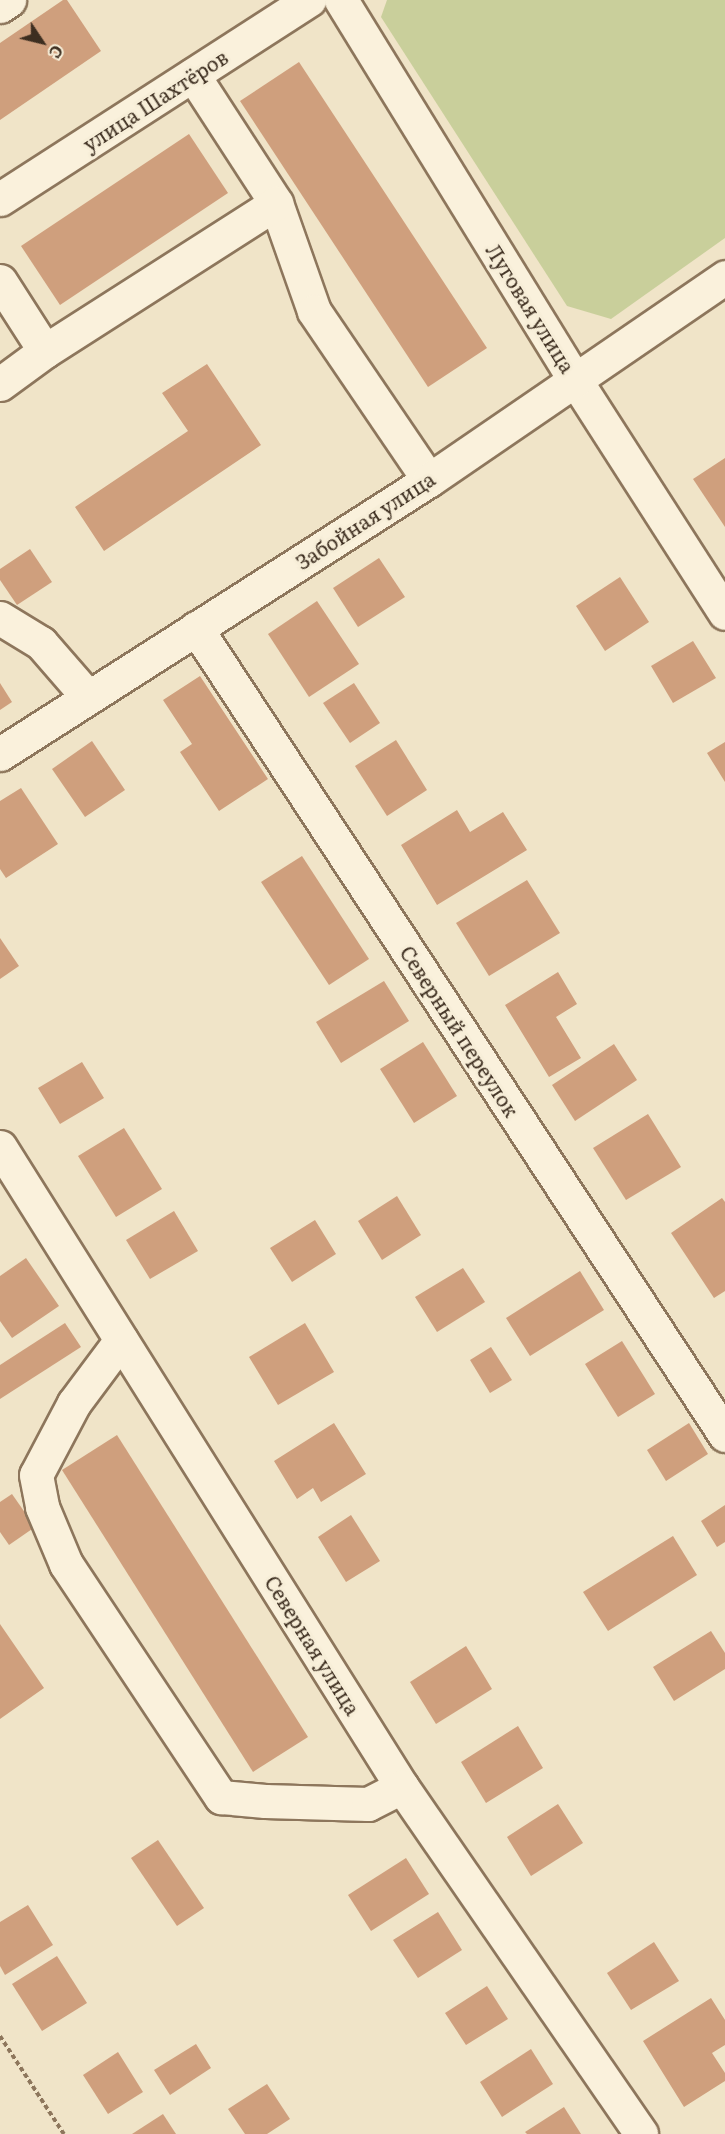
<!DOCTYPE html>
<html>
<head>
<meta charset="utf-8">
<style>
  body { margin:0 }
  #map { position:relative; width:725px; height:2134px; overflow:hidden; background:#f0e4c8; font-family:Literata,serif }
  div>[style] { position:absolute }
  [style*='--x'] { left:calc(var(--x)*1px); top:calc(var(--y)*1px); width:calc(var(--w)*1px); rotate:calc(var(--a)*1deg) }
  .green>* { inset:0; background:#c9cf9b }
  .building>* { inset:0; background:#cf9f7d }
  .path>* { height:4px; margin-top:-2px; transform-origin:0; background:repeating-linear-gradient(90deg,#8d765c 0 4.5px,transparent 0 7.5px) }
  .roads { filter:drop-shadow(2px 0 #8d765c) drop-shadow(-2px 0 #8d765c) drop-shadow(0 2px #8d765c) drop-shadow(0 -2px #8d765c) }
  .minor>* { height:33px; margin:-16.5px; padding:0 16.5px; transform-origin:16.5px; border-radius:16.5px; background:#faf1dc }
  span { translate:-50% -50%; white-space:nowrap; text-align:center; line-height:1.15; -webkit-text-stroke:6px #f7eed8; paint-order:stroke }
  .street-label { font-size:20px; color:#3d2e20 }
  .north { position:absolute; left:12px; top:12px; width:60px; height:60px; -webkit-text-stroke:4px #f7eed8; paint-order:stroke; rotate:125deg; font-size:16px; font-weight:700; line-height:24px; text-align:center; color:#3d2e20 }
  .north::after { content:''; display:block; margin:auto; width:21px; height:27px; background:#3d2e20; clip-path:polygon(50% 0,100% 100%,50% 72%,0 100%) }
</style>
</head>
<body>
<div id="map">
  <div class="green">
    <i style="clip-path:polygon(387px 0,725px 0,725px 238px,611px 319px,567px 306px,381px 17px)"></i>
  </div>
  <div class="building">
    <i style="clip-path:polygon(63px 0,67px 0,101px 51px,0 120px,0 43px)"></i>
    <i style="clip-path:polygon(299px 62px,487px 348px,428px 387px,240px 101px)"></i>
    <i style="clip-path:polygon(189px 134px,228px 193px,60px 305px,21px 246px)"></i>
    <i style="clip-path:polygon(207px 364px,261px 445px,104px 551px,75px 507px,188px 431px,162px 393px)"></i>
    <i style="clip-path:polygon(725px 458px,725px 527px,693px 479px)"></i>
    <i style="clip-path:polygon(30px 549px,52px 582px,17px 605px,0 580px,0 569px)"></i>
    <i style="clip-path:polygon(379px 558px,405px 597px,358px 627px,333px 588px)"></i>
    <i style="clip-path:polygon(620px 577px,649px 622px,605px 651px,576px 606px)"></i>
    <i style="clip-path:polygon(317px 601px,359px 664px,309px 697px,268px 634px)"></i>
    <i style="clip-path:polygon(693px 641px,716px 678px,673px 703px,651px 666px)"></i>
    <i style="clip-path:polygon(200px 676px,268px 779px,219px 811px,180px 752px,192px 744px,163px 700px)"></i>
    <i style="clip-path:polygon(0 683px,12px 702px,0 710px)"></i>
    <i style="clip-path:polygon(354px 683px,380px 723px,350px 743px,323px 703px)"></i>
    <i style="clip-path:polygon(396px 740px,427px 790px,387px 816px,355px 766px)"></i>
    <i style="clip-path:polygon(92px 741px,125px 790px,85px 817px,52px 769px)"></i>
    <i style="clip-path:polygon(725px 742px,725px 782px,707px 753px)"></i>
    <i style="clip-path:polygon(21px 788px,58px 844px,6px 878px,0 869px,0 801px)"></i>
    <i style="clip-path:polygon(457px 810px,470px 832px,503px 812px,527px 850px,437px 905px,401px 845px)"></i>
    <i style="clip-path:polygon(302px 856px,369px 959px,329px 985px,261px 882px)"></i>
    <i style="clip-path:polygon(527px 880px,560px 933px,489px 976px,456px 923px)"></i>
    <i style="clip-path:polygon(0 938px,19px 966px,0 979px)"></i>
    <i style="clip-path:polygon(558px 972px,577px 1004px,556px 1017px,581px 1058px,549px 1077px,505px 1005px)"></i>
    <i style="clip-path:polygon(384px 981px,409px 1021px,341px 1063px,316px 1022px)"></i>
    <i style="clip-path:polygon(423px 1042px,457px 1096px,414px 1123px,380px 1069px)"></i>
    <i style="clip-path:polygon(614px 1044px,637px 1080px,575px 1121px,552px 1085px)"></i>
    <i style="clip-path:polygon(82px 1062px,104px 1098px,60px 1124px,38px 1088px)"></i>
    <i style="clip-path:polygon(648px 1114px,681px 1167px,626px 1200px,593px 1148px)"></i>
    <i style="clip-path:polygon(124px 1128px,162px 1189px,116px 1217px,78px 1156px)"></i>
    <i style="clip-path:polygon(397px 1196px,421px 1235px,382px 1260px,358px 1221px)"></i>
    <i style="clip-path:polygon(722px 1198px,725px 1202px,725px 1291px,714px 1298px,671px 1233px)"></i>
    <i style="clip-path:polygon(174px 1211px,198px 1251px,150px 1279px,126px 1240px)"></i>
    <i style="clip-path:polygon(315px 1220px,336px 1254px,292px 1282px,270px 1248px)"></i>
    <i style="clip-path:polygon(26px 1258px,59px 1306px,12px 1338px,0 1321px,0 1276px)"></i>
    <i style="clip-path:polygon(463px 1268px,485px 1302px,437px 1332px,415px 1297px)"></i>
    <i style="clip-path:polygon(580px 1271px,604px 1310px,530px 1356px,506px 1318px)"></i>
    <i style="clip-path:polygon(65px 1323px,81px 1347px,0 1399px,0 1365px)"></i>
    <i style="clip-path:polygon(305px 1323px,334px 1372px,278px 1405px,249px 1357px)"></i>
    <i style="clip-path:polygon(622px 1341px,655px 1394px,618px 1417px,585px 1364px)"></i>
    <i style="clip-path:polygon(491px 1347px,512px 1380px,490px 1393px,470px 1360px)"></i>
    <i style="clip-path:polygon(334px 1423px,366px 1474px,321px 1502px,313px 1488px,297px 1499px,274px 1461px)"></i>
    <i style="clip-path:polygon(689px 1423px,708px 1454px,666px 1481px,647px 1450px)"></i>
    <i style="clip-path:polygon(117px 1435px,308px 1737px,253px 1772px,62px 1470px)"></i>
    <i style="clip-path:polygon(12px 1494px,35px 1527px,9px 1545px,0 1532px,0 1502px)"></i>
    <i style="clip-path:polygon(725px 1505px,725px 1542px,717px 1547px,701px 1521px)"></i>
    <i style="clip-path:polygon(351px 1515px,380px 1561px,346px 1582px,318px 1537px)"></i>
    <i style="clip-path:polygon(673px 1536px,697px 1575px,608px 1631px,583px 1592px)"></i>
    <i style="clip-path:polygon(0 1624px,44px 1688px,0 1719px)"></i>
    <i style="clip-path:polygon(711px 1631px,725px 1653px,725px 1669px,674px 1701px,653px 1667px)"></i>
    <i style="clip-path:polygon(466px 1646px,492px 1689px,436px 1724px,410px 1682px)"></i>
    <i style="clip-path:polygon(518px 1726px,543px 1768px,486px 1803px,461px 1762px)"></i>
    <i style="clip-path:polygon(558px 1804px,583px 1843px,531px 1876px,507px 1837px)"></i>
    <i style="clip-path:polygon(158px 1840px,204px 1908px,177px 1926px,131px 1858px)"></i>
    <i style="clip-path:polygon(406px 1858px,429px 1894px,371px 1931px,348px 1895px)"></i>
    <i style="clip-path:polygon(28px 1905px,53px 1945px,5px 1975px,0 1966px,0 1922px)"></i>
    <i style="clip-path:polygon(438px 1912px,462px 1950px,418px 1978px,393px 1940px)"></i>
    <i style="clip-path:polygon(654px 1942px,679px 1981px,631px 2010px,607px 1973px)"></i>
    <i style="clip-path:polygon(57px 1956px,87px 2003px,42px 2031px,12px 1984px)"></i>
    <i style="clip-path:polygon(487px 1986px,508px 2019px,466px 2045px,445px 2013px)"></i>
    <i style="clip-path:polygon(711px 1998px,725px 2020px,725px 2045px,712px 2053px,725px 2073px,725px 2081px,684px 2107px,643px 2041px)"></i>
    <i style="clip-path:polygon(196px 2044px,211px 2068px,170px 2095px,154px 2070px)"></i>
    <i style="clip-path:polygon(531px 2049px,553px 2084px,502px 2117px,480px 2082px)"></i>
    <i style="clip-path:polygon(118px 2052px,143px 2092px,108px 2114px,83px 2075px)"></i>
    <i style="clip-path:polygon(267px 2084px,290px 2119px,267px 2134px,245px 2134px,228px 2109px)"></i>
    <i style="clip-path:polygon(564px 2107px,581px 2134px,527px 2134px,525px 2132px)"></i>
    <i style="clip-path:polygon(163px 2114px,176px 2134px,132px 2134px)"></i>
  </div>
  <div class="path">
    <i style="--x:0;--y:2036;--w:117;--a:56.9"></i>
  </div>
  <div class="roads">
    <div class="minor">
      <i style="--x:341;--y:0;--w:444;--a:58.4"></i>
      <i style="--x:574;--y:378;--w:279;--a:57.3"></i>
      <i style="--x:0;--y:6;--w:11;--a:-34"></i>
      <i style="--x:193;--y:75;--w:153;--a:57"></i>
      <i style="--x:276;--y:203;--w:114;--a:70.6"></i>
      <i style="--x:314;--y:311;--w:204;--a:55.8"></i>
      <i style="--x:0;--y:199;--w:368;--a:-32.8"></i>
      <i style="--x:0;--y:281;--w:83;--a:57.3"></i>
      <i style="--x:45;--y:351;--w:274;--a:-32.6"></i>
      <i style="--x:0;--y:384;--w:56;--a:-36.3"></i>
      <i style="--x:0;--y:618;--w:48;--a:31.4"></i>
      <i style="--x:41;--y:643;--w:72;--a:49"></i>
      <i style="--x:196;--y:628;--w:965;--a:56.75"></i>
      <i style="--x:0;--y:754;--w:509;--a:-32.57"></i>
      <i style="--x:429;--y:480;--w:359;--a:-34.4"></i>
      <i style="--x:0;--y:1147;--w:756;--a:57.87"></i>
      <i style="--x:402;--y:1787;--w:421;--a:55.4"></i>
      <i style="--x:121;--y:1340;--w:79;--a:126.7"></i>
      <i style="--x:74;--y:1403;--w:81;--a:117.8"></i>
      <i style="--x:36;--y:1475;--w:33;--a:79"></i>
      <i style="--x:42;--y:1507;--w:62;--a:67.2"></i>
      <i style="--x:66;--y:1564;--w:280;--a:56.4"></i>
      <i style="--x:221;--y:1797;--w:44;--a:5.2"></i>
      <i style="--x:265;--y:1801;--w:103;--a:1.7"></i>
      <i style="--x:368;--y:1804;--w:38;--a:-27"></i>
    </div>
  </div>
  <div class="street-label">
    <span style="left:155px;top:100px;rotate:-33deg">улица Шахтёров</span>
    <span style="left:531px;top:308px;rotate:58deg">Луговая улица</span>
    <span style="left:365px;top:520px;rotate:-33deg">Забойная улица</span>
    <span style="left:460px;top:1031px;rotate:57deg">Северный переулок</span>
    <span style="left:313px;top:1645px;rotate:58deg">Северная улица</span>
  </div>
  <div class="north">С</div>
</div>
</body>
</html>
